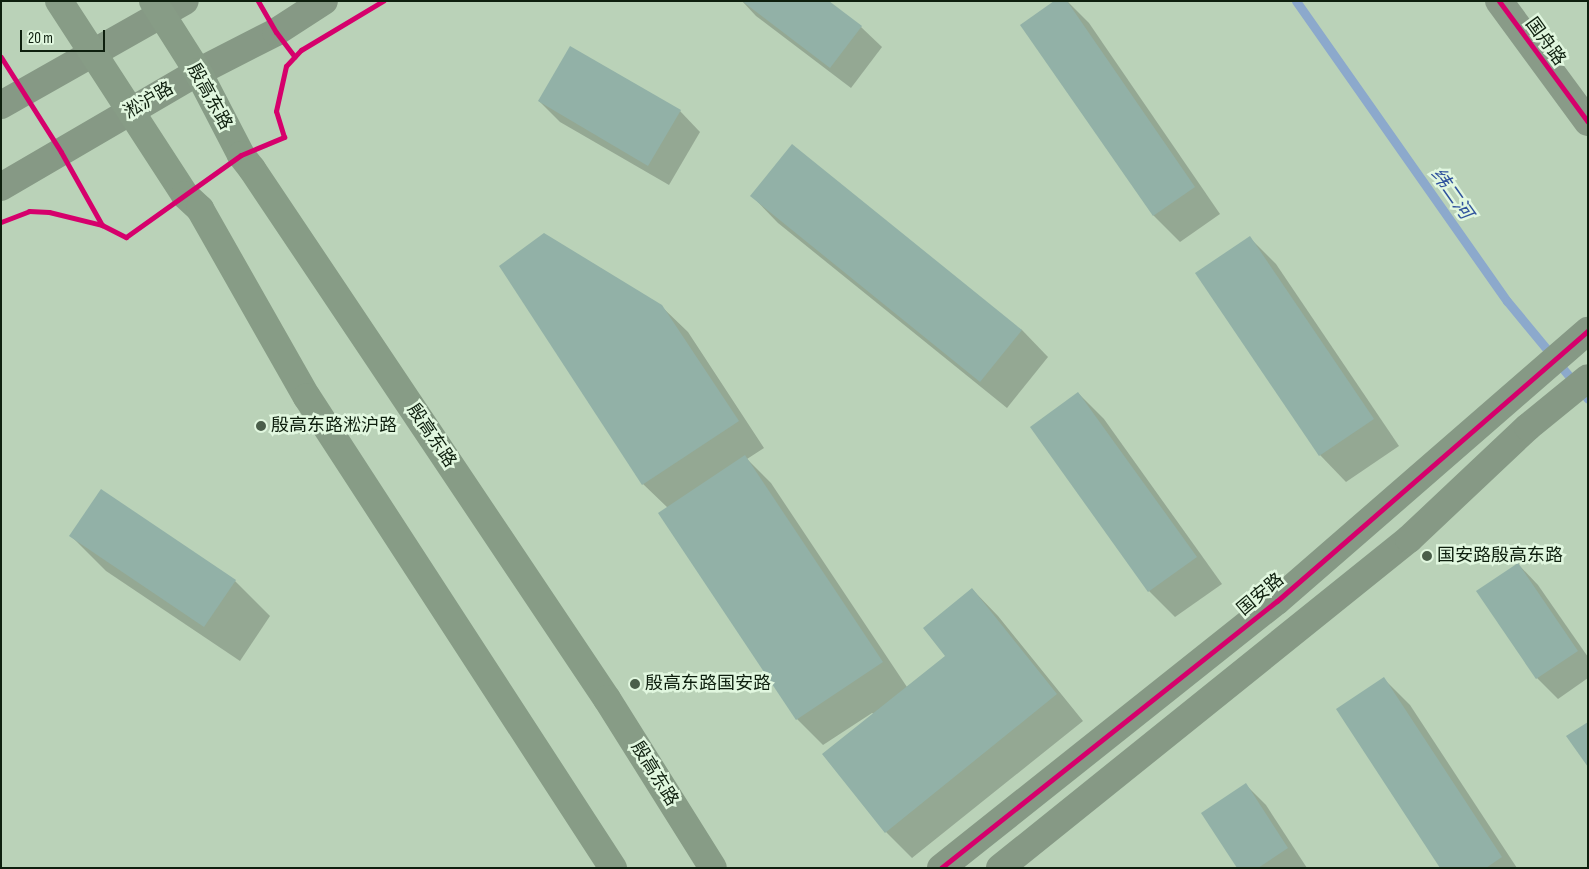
<!DOCTYPE html>
<html>
<head>
<meta charset="utf-8">
<style>
  body { margin:0 }
  #map { position:relative; width:1589px; height:869px; overflow:hidden; background:#bad2b8; font-family:"Sofia Sans Condensed","Noto Sans SC",sans-serif }
  div>[style] { position:absolute }
  [style*='--x'] { left:calc(var(--x)*1px); top:calc(var(--y)*1px); width:calc(var(--w)*1px); rotate:calc(var(--a)*1deg) }
  .shadow>* { inset:0; background:#0003 }
  .stream>* { height:9px; margin:-4.5px; padding:0 4.5px; transform-origin:4.5px; border-radius:4.5px; background:#8ca9cc }
  .building>* { inset:0; background:#92b1a7 }
  .street>* { height:28px; margin:-14px; padding:0 14px; transform-origin:14px; border-radius:14px; background:#899b88 }
  .secondary>* { height:28px; margin:-14px; padding:0 14px; transform-origin:14px; border-radius:14px; background:#869985 }
  .primary>* { height:28px; margin:-14px; padding:0 14px; transform-origin:14px; border-radius:14px; background:#879c86 }
  .cycleway>* { height:5px; margin:-2.5px; padding:0 2.5px; transform-origin:2.5px; border-radius:2.5px; background:#d6006c }
  .dots>* { width:14px; height:14px; translate:-50% -50%; box-sizing:border-box; border:2px solid #e1f7df; border-radius:50% }
  span { translate:-50% -50%; white-space:nowrap; text-align:center; line-height:1.15; -webkit-text-stroke:5px #e1f7df; paint-order:stroke }
  .street-label { font-size:18px; color:#0e1f0e }
  .poi-label { font-size:18px; color:#0e1f0e }
  .left { translate:0 -50%; text-align:left }
  .water-label { font-size:19px; color:#30539d; font-style:italic }
  .frame { position:absolute; inset:0; border:2px solid #0e1f0e; pointer-events:none }
  .scale { position:absolute; left:20px; top:30px; width:85px; height:22px; box-sizing:border-box; border:2px solid #0e1f0e; border-top:0; padding-left:6px; font-size:15px; line-height:18px; white-space:nowrap; color:#0e1f0e; -webkit-text-stroke:4px #e1f7df; paint-order:stroke }
</style>
</head>
<body>
<div id="map">
  <div class="shadow">
    <i style="clip-path:polygon(742px 1px,827px 1px,861px 27px,882px 47px,851px 88px,756px 16px)"></i>
    <i style="clip-path:polygon(1067px 1px,1089px 23px,1220px 214px,1180px 242px,1154px 216px,1022px 25px)"></i>
    <i style="clip-path:polygon(539px 101px,680px 111px,700px 132px,669px 185px,560px 122px)"></i>
    <i style="clip-path:polygon(752px 196px,1022px 330px,1048px 357px,1007px 408px,778px 223px)"></i>
    <i style="clip-path:polygon(1250px 238px,1276px 264px,1399px 446px,1346px 482px,1320px 455px)"></i>
    <i style="clip-path:polygon(661px 306px,688px 332px,764px 448px,747px 459px,771px 483px,907px 687px,947px 656px,972px 589px,998px 616px,1083px 721px,912px 858px,886px 832px,874px 714px,872px 713px,823px 745px,797px 719px,660px 514px,668px 508px,643px 484px)"></i>
    <i style="clip-path:polygon(1078px 393px,1104px 419px,1222px 584px,1175px 617px,1149px 591px)"></i>
    <i style="clip-path:polygon(71px 536px,235px 581px,270px 616px,240px 661px,106px 571px)"></i>
    <i style="clip-path:polygon(1518px 564px,1538px 585px,1588px 657px,1588px 678px,1558px 699px,1537px 678px,1478px 592px)"></i>
    <i style="clip-path:polygon(1384px 679px,1410px 705px,1517px 868px,1442px 868px)"></i>
    <i style="clip-path:polygon(1246px 785px,1266px 805px,1307px 868px,1239px 868px)"></i>
  </div>
  <div class="stream">
    <i style="--x:1296;--y:1;--w:367;--a:54.9"></i>
    <i style="--x:1507;--y:301;--w:127;--a:50.4"></i>
  </div>
  <div class="building">
    <i style="clip-path:polygon(742px 1px,829px 1px,862px 26px,830px 68px)"></i>
    <i style="clip-path:polygon(1054px 1px,1067px 1px,1195px 187px,1153px 216px,1020px 25px)"></i>
    <i style="clip-path:polygon(570px 46px,681px 110px,648px 166px,538px 101px)"></i>
    <i style="clip-path:polygon(792px 144px,1022px 330px,980px 382px,750px 196px)"></i>
    <i style="clip-path:polygon(544px 233px,662px 305px,739px 421px,642px 485px,499px 266px)"></i>
    <i style="clip-path:polygon(1250px 236px,1374px 419px,1319px 456px,1195px 273px)"></i>
    <i style="clip-path:polygon(1078px 392px,1197px 557px,1148px 592px,1030px 427px)"></i>
    <i style="clip-path:polygon(745px 455px,883px 662px,796px 720px,658px 513px)"></i>
    <i style="clip-path:polygon(101px 489px,236px 580px,204px 627px,69px 536px)"></i>
    <i style="clip-path:polygon(1518px 563px,1578px 651px,1536px 679px,1476px 591px)"></i>
    <i style="clip-path:polygon(972px 588px,1057px 694px,885px 833px,822px 754px,945px 656px,923px 628px)"></i>
    <i style="clip-path:polygon(1384px 677px,1502px 857px,1486px 868px,1440px 868px,1336px 709px)"></i>
    <i style="clip-path:polygon(1588px 722px,1588px 767px,1566px 736px)"></i>
    <i style="clip-path:polygon(1246px 783px,1288px 848px,1258px 868px,1237px 868px,1201px 813px)"></i>
  </div>
  <div class="street">
    <i style="--x:1499;--y:1;--w:150;--a:53.7"></i>
  </div>
  <div class="secondary">
    <i style="--x:1;--y:105;--w:211;--a:-29.5"></i>
    <i style="--x:1;--y:187;--w:228;--a:-30.3"></i>
    <i style="--x:198;--y:72;--w:88;--a:-27.1"></i>
    <i style="--x:276;--y:32;--w:57;--a:-32.9"></i>
    <i style="--x:941;--y:868;--w:429;--a:-38.5"></i>
    <i style="--x:1277;--y:601;--w:412;--a:-41"></i>
    <i style="--x:1000;--y:868;--w:525;--a:-38.81"></i>
    <i style="--x:1409;--y:539;--w:163;--a:-43.3"></i>
    <i style="--x:1528;--y:427;--w:77;--a:-39.2"></i>
  </div>
  <div class="primary">
    <i style="--x:59;--y:1;--w:231;--a:57"></i>
    <i style="--x:185;--y:195;--w:21;--a:43"></i>
    <i style="--x:200;--y:209;--w:216;--a:60.4"></i>
    <i style="--x:307;--y:397;--w:562;--a:56.99"></i>
    <i style="--x:153;--y:1;--w:84;--a:57.6"></i>
    <i style="--x:198;--y:72;--w:93;--a:62.6"></i>
    <i style="--x:241;--y:155;--w:18;--a:52"></i>
    <i style="--x:252;--y:169;--w:638;--a:56.19"></i>
    <i style="--x:607;--y:699;--w:199;--a:57.9"></i>
  </div>
  <div class="cycleway">
    <i style="--x:258;--y:1;--w:36;--a:60"></i>
    <i style="--x:276;--y:32;--w:31;--a:53"></i>
    <i style="--x:1499;--y:1;--w:150;--a:53.7"></i>
    <i style="--x:1;--y:57;--w:112;--a:57.7"></i>
    <i style="--x:61;--y:152;--w:84;--a:60.7"></i>
    <i style="--x:1;--y:222;--w:30;--a:-21"></i>
    <i style="--x:29;--y:211;--w:20;--a:3"></i>
    <i style="--x:49;--y:212;--w:55;--a:13.8"></i>
    <i style="--x:102;--y:225;--w:27;--a:27"></i>
    <i style="--x:126;--y:237;--w:141;--a:-35.5"></i>
    <i style="--x:241;--y:155;--w:47;--a:-22.7"></i>
    <i style="--x:284;--y:137;--w:27;--a:-107"></i>
    <i style="--x:276;--y:111;--w:46;--a:-77.5"></i>
    <i style="--x:286;--y:66;--w:22;--a:-47"></i>
    <i style="--x:301;--y:50;--w:96;--a:-30.9"></i>
    <i style="--x:941;--y:868;--w:429;--a:-38.5"></i>
    <i style="--x:1277;--y:601;--w:412;--a:-41"></i>
  </div>
  <div class="dots">
    <i style="left:261px;top:426px;background:#4a5e4a"></i>
    <i style="left:1427px;top:556px;background:#4a5e4a"></i>
    <i style="left:635px;top:684px;background:#4a5e4a"></i>
  </div>
  <div class="street-label">
    <span style="left:1545px;top:42px;rotate:54deg">国舟路</span>
    <span style="left:209px;top:97px;rotate:61deg">殷高东路</span>
    <span style="left:149px;top:101px;rotate:-30deg">淞沪路</span>
    <span style="left:431px;top:436px;rotate:56deg">殷高东路</span>
    <span style="left:1261px;top:595px;rotate:-40deg">国安路</span>
    <span style="left:654px;top:774px;rotate:58deg">殷高东路</span>
  </div>
  <div class="poi-label">
    <span class="left" style="left:271px;top:426px">殷高东路淞沪路</span>
    <span class="left" style="left:1437px;top:556px">国安路殷高东路</span>
    <span class="left" style="left:645px;top:684px">殷高东路国安路</span>
  </div>
  <div class="water-label">
    <span style="left:1451px;top:194px;rotate:55deg">纬二河</span>
  </div>
  <div class="frame"></div>
  <div class="scale">20 m</div>
</div>
</body>
</html>
